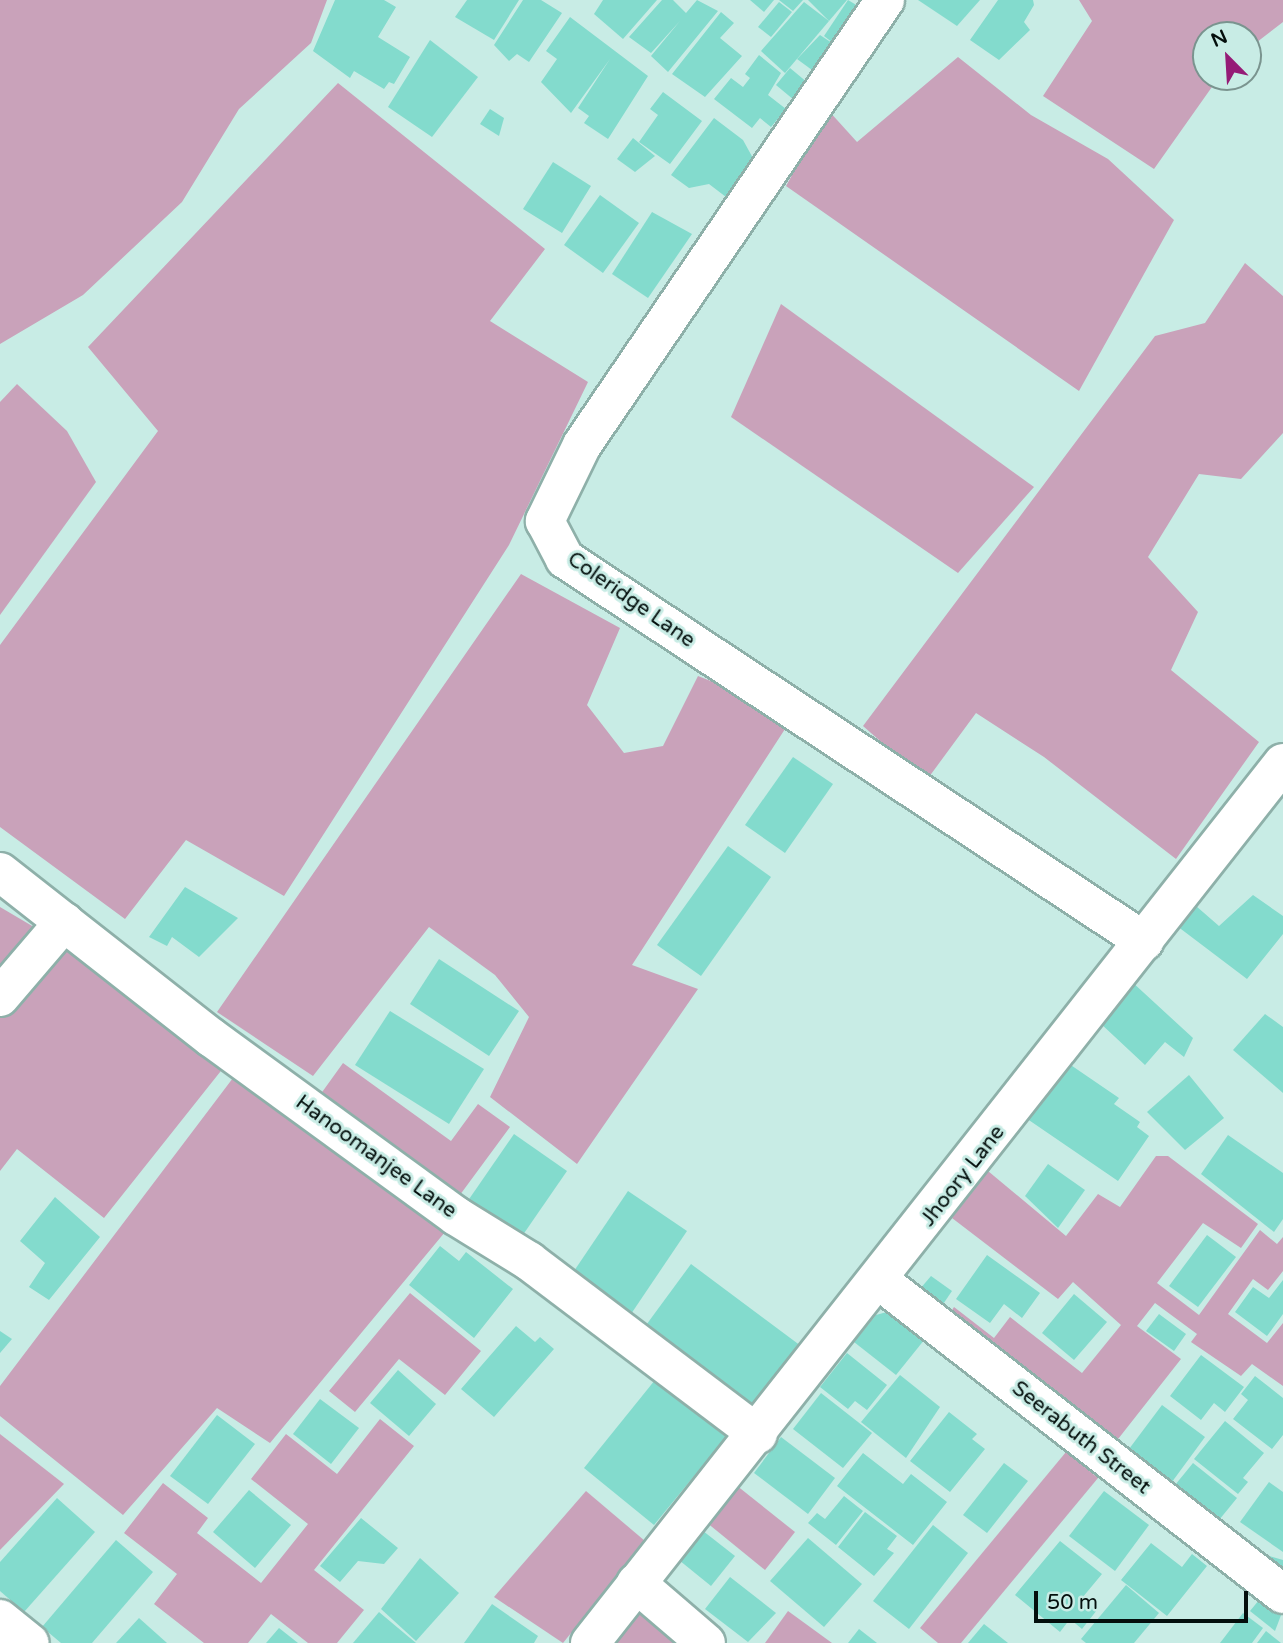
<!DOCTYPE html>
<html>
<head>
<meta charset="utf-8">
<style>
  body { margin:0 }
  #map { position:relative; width:1283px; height:1643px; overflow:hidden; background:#c8ece5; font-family:"Varela Round",sans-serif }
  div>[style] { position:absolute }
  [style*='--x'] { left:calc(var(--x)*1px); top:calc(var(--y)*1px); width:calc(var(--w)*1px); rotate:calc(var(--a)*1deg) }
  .green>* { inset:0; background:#c9a2ba }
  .building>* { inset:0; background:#83dbcd }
  .roads { filter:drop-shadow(2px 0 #8eb0a9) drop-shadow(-2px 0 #8eb0a9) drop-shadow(0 2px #8eb0a9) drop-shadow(0 -2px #8eb0a9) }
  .minor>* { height:38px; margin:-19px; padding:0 19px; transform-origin:19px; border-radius:19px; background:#fff }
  span { translate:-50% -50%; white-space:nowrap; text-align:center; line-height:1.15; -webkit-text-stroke:6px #c8ece5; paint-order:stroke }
  .street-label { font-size:21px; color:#040f0d }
  .north { position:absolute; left:1192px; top:21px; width:70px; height:70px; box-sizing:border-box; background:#c8ece5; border:2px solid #7a948f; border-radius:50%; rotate:336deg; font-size:19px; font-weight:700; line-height:28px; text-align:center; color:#040f0d }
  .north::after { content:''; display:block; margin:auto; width:24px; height:32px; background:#951b76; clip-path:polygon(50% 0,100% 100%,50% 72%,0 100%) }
  .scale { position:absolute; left:1034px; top:1591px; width:214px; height:32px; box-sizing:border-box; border:4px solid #040f0d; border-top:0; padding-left:9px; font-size:21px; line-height:24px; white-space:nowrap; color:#040f0d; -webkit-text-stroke:5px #c8ece5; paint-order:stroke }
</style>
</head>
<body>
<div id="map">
  <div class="green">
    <i style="clip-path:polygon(0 0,327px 0,311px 43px,239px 109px,182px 202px,83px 295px,0 344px)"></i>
    <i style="clip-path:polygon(1079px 0,1283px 0,1283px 22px,1248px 49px,1248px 35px,1206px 35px,1206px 77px,1219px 77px,1154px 169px,1043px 96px,1092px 21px)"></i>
    <i style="clip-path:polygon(958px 57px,1031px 115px,1108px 159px,1174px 220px,1079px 391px,786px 186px,828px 110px,857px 142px)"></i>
    <i style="clip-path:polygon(338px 83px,545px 249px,490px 321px,588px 382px,509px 545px,284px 896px,186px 840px,125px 919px,0 827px,0 645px,158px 431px,88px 347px)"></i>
    <i style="clip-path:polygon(1245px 263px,1283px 296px,1283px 433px,1241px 479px,1199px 474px,1148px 557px,1198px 612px,1171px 670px,1259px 742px,1176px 859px,1044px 757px,976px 713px,926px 781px,863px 726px,1155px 336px,1205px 323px)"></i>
    <i style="clip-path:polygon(781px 304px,1034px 487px,958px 573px,731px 417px)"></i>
    <i style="clip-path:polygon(17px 384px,67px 431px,96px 482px,0 615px,0 402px)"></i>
    <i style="clip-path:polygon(521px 574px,620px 628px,587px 705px,624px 753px,663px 746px,698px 676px,749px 696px,785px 729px,632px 965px,698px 989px,577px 1164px,490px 1097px,529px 1017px,495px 975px,429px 927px,313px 1076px,217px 1012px)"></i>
    <i style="clip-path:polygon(0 907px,39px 930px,0 972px)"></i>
    <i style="clip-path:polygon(67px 943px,228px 1062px,104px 1218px,17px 1149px,0 1171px,0 1013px)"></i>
    <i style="clip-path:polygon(343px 1063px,451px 1141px,478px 1104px,510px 1127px,454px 1203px,315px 1102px)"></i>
    <i style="clip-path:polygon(236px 1074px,450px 1226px,270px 1443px,217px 1408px,123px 1515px,0 1416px,0 1386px)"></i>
    <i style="clip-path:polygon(1156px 1156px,1168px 1156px,1258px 1224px,1241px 1248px,1203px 1223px,1157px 1283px,1199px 1315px,1260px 1230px,1277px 1244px,1283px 1237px,1283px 1271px,1268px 1290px,1253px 1279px,1228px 1314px,1267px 1343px,1283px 1323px,1283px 1386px,1252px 1364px,1241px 1376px,1191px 1342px,1197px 1334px,1155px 1303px,1137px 1326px,1181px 1359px,1111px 1448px,945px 1321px,954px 1307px,994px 1338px,1010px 1317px,1082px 1373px,1121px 1325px,1073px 1282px,1058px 1299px,952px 1218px,988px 1171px,1066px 1236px,1098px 1194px,1120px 1207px)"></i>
    <i style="clip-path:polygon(410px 1293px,481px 1351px,445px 1395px,399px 1359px,355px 1412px,329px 1391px)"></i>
    <i style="clip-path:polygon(380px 1419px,414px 1446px,314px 1570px,364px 1610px,337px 1643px,308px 1643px,271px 1614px,248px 1643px,204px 1643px,154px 1604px,177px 1574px,124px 1533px,163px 1483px,208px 1518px,197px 1533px,261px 1583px,308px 1524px,251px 1479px,286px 1434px,337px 1474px)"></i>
    <i style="clip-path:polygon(0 1434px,64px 1484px,0 1550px)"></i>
    <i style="clip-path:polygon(1066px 1452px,1098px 1478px,961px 1643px,938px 1643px,920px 1628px)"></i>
    <i style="clip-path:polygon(736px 1485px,795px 1532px,765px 1570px,706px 1522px)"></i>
    <i style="clip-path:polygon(586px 1491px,645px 1541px,563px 1643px,494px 1597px)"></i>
    <i style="clip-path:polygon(636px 1609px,680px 1643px,610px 1643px)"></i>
    <i style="clip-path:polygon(788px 1611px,832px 1643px,765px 1643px)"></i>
  </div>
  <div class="building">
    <i style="clip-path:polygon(335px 0,384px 0,396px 7px,378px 37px,410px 57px,394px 84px,389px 82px,384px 89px,354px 71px,350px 78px,313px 51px)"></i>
    <i style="clip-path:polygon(467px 0,519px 0,494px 40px,455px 17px)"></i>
    <i style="clip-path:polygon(523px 0,541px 0,562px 13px,529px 62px,517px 54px,509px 61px,494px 45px)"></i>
    <i style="clip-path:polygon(603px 0,657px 0,623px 39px,594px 14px)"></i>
    <i style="clip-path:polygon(662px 0,673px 0,686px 13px,697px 0,718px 11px,668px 72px,651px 56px,680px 21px,651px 53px,629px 37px)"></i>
    <i style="clip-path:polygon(750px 0,774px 0,764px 12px)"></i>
    <i style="clip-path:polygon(779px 0,803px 0,793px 11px)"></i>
    <i style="clip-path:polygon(808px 0,847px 0,829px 21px)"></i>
    <i style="clip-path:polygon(848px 0,863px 9px,837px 46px,824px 36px)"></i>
    <i style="clip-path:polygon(918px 0,980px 0,957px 26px)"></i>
    <i style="clip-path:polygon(998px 0,1033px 0,1034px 5px,1024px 22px,1030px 30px,999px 60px,970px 40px)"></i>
    <i style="clip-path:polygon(779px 2px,792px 12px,771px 37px,758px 27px)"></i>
    <i style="clip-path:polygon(804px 2px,829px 21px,785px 73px,761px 51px)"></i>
    <i style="clip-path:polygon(721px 12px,734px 23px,720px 38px,742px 56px,705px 97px,672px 74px)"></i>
    <i style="clip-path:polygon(570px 17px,648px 76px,608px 139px,584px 123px,589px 116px,578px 108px,610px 59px,571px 113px,541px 82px,557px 59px,546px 51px)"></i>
    <i style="clip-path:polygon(820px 35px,832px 43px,812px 70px,797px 59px)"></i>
    <i style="clip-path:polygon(430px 40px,478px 77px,432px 137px,388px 107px)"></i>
    <i style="clip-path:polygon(759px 55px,781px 73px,768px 95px,786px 109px,771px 127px,760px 118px,752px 128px,714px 99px,731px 78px,743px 87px,750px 78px,745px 74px)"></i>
    <i style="clip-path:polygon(790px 68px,808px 83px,794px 100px,776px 85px)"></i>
    <i style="clip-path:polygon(663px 92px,702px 121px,670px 164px,639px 142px,658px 115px,650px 109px)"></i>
    <i style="clip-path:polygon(490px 109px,504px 118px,499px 136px,480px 124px)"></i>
    <i style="clip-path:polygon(714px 118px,743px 140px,754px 160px,726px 197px,709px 184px,689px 188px,671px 175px)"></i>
    <i style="clip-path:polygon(633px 138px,655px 156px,635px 172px,617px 159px)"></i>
    <i style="clip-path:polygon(553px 162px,591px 186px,562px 233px,523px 209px)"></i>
    <i style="clip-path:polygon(600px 195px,639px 223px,603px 273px,564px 245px)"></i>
    <i style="clip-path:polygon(652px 212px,692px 234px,648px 298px,612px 274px)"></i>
    <i style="clip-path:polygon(793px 757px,833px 784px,785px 853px,745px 825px)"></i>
    <i style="clip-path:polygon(728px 846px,771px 877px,701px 976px,657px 945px)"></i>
    <i style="clip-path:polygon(185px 887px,238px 918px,199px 957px,172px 937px,167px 946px,149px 937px)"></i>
    <i style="clip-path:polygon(1253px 895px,1283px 916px,1283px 934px,1247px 979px,1177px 926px,1196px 906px,1219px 926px)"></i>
    <i style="clip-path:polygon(439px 959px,519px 1011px,489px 1056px,410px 1004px)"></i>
    <i style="clip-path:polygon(1131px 981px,1193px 1038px,1184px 1057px,1165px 1042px,1145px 1065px,1099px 1022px)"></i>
    <i style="clip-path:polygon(390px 1011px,484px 1069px,449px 1124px,355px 1065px)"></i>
    <i style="clip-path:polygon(1265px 1014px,1283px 1027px,1283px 1093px,1233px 1050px)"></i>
    <i style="clip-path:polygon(1059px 1057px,1119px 1098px,1114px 1104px,1140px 1122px,1137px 1127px,1149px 1136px,1118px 1181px,1020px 1114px)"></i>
    <i style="clip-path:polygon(1189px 1075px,1224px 1118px,1185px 1150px,1147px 1112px)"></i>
    <i style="clip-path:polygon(514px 1134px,567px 1171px,518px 1242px,465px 1205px)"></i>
    <i style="clip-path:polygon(1228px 1135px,1283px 1173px,1283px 1219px,1274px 1232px,1201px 1174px)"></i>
    <i style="clip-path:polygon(1048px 1164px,1085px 1190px,1058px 1228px,1025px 1196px)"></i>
    <i style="clip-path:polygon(628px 1191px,687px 1231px,631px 1314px,572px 1274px)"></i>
    <i style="clip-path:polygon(55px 1197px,100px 1237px,49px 1300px,29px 1287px,45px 1263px,20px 1241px)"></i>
    <i style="clip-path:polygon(1207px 1235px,1236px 1257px,1198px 1307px,1169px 1286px)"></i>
    <i style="clip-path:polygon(440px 1246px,459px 1261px,466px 1252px,513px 1289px,474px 1338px,409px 1285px)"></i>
    <i style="clip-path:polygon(987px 1255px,1040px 1293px,1022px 1318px,1004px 1304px,990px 1323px,956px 1299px)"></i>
    <i style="clip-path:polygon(691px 1264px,805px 1349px,755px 1416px,641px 1332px)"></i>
    <i style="clip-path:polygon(931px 1276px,952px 1291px,937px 1313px,914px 1296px)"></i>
    <i style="clip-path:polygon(1283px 1280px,1283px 1314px,1267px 1336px,1235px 1312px,1253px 1287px,1269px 1298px)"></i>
    <i style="clip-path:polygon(1074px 1294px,1107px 1322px,1074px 1360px,1042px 1333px)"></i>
    <i style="clip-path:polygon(894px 1310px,929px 1334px,896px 1375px,854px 1342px,876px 1315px)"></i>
    <i style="clip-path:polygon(1159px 1314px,1186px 1334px,1174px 1351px,1146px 1331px)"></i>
    <i style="clip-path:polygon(516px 1326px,535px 1342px,540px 1337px,554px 1349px,494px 1417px,461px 1389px)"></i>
    <i style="clip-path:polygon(0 1331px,12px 1339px,0 1353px)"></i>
    <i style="clip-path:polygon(847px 1353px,887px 1385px,867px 1410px,855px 1401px,848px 1409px,820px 1387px)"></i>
    <i style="clip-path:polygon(1201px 1355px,1244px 1387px,1225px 1412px,1214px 1403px,1201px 1420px,1170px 1396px)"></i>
    <i style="clip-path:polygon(398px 1370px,436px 1404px,409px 1436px,370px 1403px)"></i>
    <i style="clip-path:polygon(900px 1375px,940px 1407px,906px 1458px,861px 1422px)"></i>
    <i style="clip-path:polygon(1255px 1376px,1283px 1398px,1283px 1435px,1272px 1449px,1233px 1419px,1248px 1400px,1241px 1394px)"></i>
    <i style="clip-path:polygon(655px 1380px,726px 1437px,654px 1525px,584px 1468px)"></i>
    <i style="clip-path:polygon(821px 1393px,872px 1433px,843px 1468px,793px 1429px)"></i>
    <i style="clip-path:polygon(320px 1399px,359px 1428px,331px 1464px,293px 1434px)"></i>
    <i style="clip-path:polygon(1162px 1405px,1205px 1437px,1169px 1486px,1126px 1453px)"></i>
    <i style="clip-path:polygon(949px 1412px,977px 1434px,972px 1439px,985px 1449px,950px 1492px,910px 1461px)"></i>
    <i style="clip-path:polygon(217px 1415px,255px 1444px,208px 1504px,170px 1476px)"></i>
    <i style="clip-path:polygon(1225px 1421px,1264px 1453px,1243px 1478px,1248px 1482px,1238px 1494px,1194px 1459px)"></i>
    <i style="clip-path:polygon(781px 1437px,835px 1478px,808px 1514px,754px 1473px)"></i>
    <i style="clip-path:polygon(863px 1453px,903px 1484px,911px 1474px,947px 1502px,913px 1545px,837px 1486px)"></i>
    <i style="clip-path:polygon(1004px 1463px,1028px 1481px,987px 1533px,963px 1515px)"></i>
    <i style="clip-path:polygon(1193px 1463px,1237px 1498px,1215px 1525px,1171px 1490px)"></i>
    <i style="clip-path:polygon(1269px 1482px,1283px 1492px,1283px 1552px,1240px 1522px)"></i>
    <i style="clip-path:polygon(249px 1490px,291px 1525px,255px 1568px,213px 1532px)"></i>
    <i style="clip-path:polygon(1104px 1491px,1149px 1525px,1115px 1571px,1069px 1536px)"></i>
    <i style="clip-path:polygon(844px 1496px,863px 1511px,836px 1545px,808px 1523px,817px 1513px,825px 1519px)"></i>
    <i style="clip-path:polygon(57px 1498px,95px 1532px,24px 1612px,0 1591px,0 1562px)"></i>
    <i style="clip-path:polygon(865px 1512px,897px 1536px,887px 1549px,894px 1553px,874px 1576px,838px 1547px)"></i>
    <i style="clip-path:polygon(361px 1518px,398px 1548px,384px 1564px,358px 1561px,340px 1582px,320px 1566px)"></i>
    <i style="clip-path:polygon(933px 1525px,968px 1553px,909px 1629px,873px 1601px)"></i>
    <i style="clip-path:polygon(698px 1527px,735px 1556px,711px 1586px,674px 1556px)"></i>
    <i style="clip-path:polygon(808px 1538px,862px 1584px,824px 1627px,770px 1581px)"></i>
    <i style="clip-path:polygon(116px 1540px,153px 1572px,92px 1643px,61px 1643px,42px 1627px)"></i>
    <i style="clip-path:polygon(1060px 1541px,1102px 1574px,1082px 1598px,1097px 1610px,1082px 1629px,1070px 1619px,1060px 1632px,1015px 1595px)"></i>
    <i style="clip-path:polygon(1151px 1543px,1182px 1567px,1192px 1554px,1207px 1566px,1167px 1616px,1121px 1580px)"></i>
    <i style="clip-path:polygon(1266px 1555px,1283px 1560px,1283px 1578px,1258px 1566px)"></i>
    <i style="clip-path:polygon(420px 1558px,459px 1593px,416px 1641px,381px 1609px)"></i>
    <i style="clip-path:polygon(730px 1577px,776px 1613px,748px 1642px,705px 1609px)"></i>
    <i style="clip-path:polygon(1126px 1585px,1159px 1613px,1134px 1643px,1086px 1643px,1081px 1639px)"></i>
    <i style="clip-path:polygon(1264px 1594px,1283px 1610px,1275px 1631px,1250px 1611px)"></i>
    <i style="clip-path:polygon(492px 1604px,538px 1636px,534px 1643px,464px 1643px)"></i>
    <i style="clip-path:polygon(379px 1612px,416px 1643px,353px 1643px)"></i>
    <i style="clip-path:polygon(1243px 1613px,1263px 1628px,1252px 1643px,1220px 1643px)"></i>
    <i style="clip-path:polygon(139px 1618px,167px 1643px,116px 1643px)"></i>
    <i style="clip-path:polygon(984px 1624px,1008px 1643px,968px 1643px)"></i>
    <i style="clip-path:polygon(279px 1628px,298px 1643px,266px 1643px)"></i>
    <i style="clip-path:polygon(859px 1629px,877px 1643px,848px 1643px)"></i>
    <i style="clip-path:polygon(1266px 1631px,1281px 1643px,1257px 1643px)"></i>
  </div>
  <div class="roads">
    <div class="minor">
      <i style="--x:885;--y:0;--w:538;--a:124.25"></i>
      <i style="--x:582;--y:445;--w:85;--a:116"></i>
      <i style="--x:545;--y:521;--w:43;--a:62.2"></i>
      <i style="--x:565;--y:559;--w:694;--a:33.42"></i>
      <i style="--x:0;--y:872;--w:269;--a:38.1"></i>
      <i style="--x:212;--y:1038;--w:302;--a:36.1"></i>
      <i style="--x:456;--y:1216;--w:86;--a:31.7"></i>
      <i style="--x:529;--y:1261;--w:287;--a:37.1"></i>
      <i style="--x:0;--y:997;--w:99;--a:-49.5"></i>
      <i style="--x:880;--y:1281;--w:510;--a:37.84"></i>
      <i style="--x:636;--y:1583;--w:92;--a:40.6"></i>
      <i style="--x:0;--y:1619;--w:38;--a:39"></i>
      <i style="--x:590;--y:1643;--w:1120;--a:-51.78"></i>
    </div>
  </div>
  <div class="street-label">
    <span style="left:631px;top:600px;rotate:35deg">Coleridge Lane</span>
    <span style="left:376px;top:1157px;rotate:36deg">Hanoomanjee Lane</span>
    <span style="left:963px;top:1176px;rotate:-52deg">Jhoory Lane</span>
    <span style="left:1081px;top:1438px;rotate:38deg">Seerabuth Street</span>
  </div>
  <div class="north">N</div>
  <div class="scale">50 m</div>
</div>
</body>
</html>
